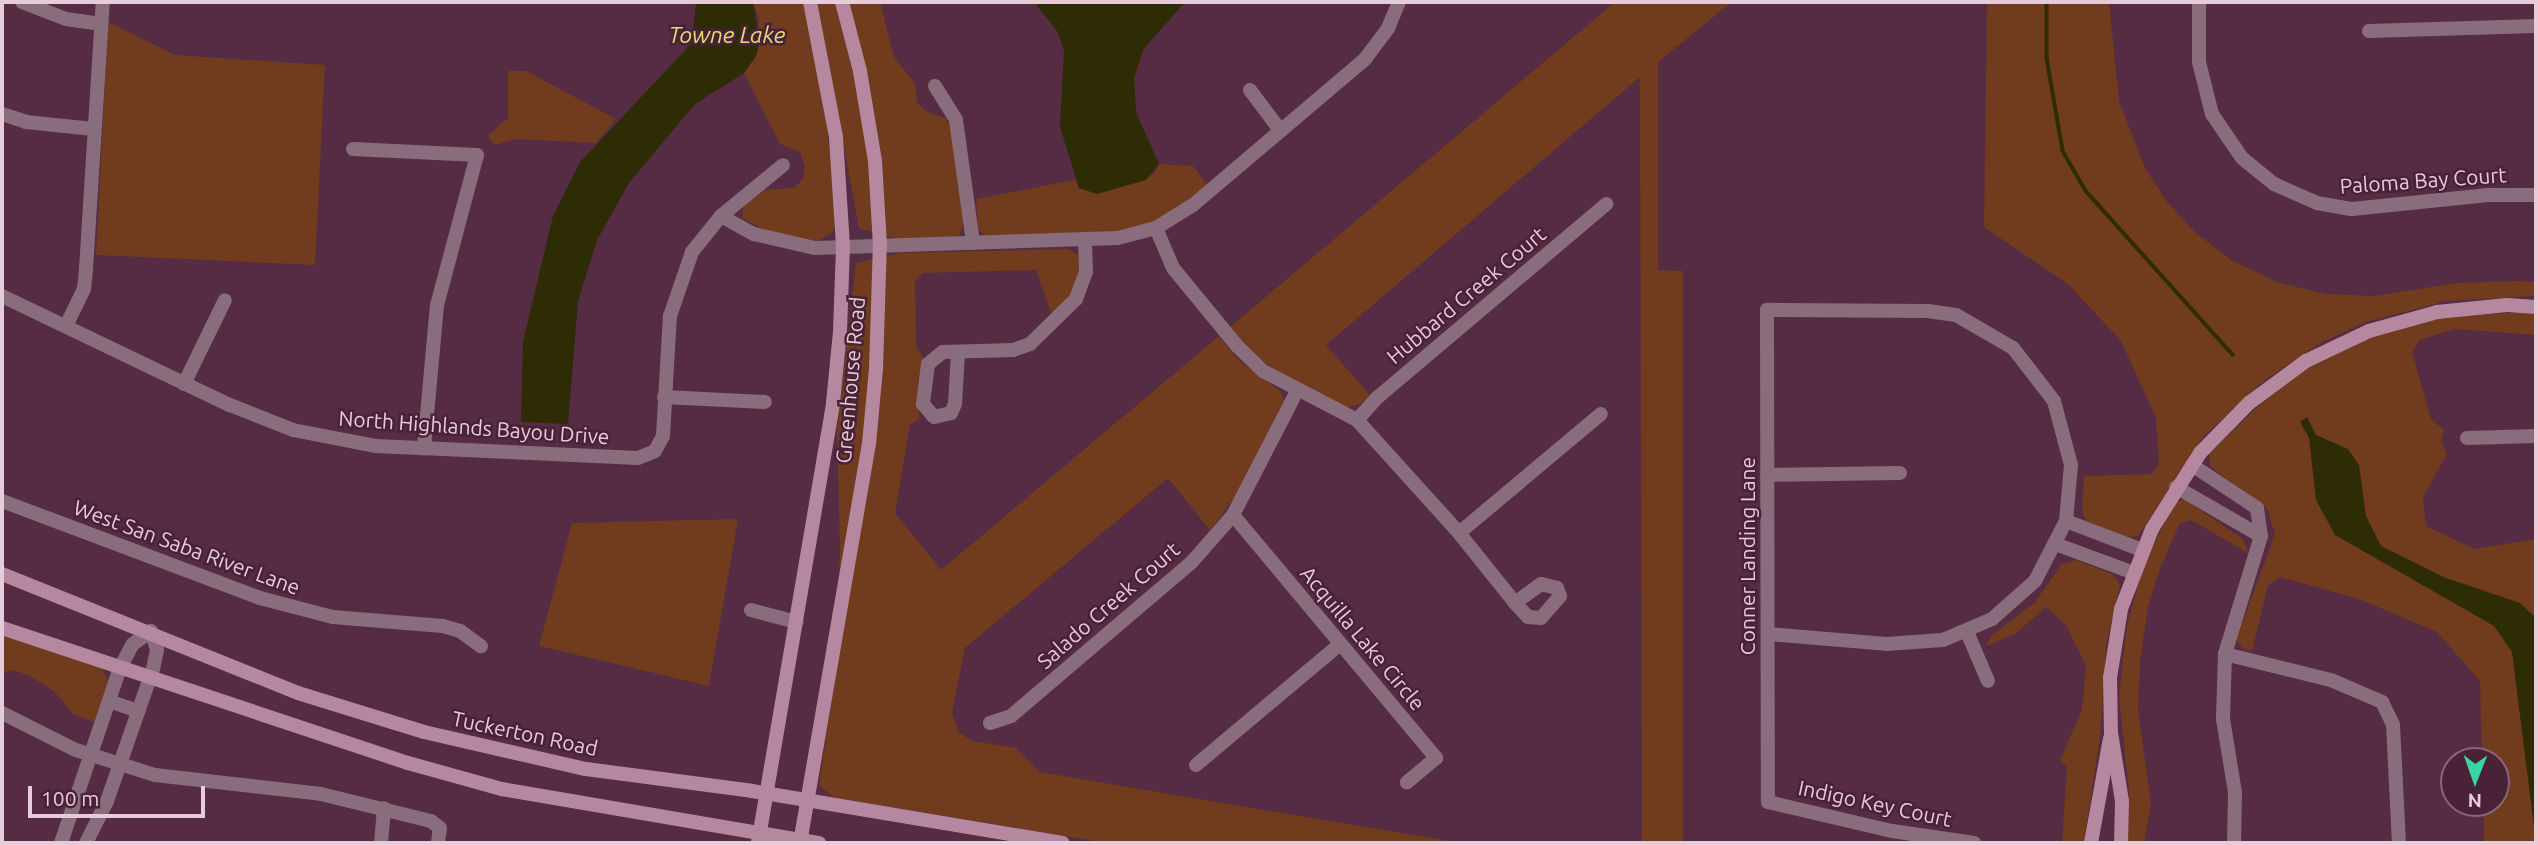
<!DOCTYPE html>
<html>
<head>
<meta charset="utf-8">
<style>
  body { margin:0 }
  #map { position:relative; width:2538px; height:845px; overflow:hidden; background:#552c43; font-family:Ubuntu,sans-serif }
  div>[style] { position:absolute }
  [style*='--x'] { left:calc(var(--x)*1px); top:calc(var(--y)*1px); width:calc(var(--w)*1px); rotate:calc(var(--a)*1deg) }
  .green>* { inset:0; background:#713b1e }
  .water>* { inset:0; background:#2e2c05 }
  .stream>* { height:3.5px; margin:-1.75px; padding:0 1.75px; transform-origin:1.75px; border-radius:1.75px; background:#2e2c05 }
  .street>* { height:14px; margin:-7px; padding:0 7px; transform-origin:7px; border-radius:7px; background:#8a6d7c }
  .secondary>* { height:14px; margin:-7px; padding:0 7px; transform-origin:7px; border-radius:7px; background:#b5889f }
  span { translate:-50% -50%; white-space:nowrap; text-align:center; line-height:1.15; -webkit-text-stroke:5px #4a2238; paint-order:stroke }
  .street-label { font-size:21px; color:#e6ccd8 }
  .water-label { font-size:23px; color:#e0dd79; font-style:italic }
  .frame { position:absolute; inset:0; border:4px solid #e6ccd8; pointer-events:none }
  .north { position:absolute; left:2440px; top:747px; width:70px; height:70px; box-sizing:border-box; background:#4a2238; border:2px solid #886678; border-radius:50%; rotate:181deg; font-size:19px; font-weight:700; line-height:28px; text-align:center; color:#e6ccd8 }
  .north::after { content:''; display:block; margin:auto; width:24px; height:32px; background:#3bd4a4; clip-path:polygon(50% 0,100% 100%,50% 72%,0 100%) }
  .scale { position:absolute; left:28px; top:786px; width:177px; height:32px; box-sizing:border-box; border:4px solid #e6ccd8; border-top:0; padding-left:9px; font-size:21px; line-height:24px; white-space:nowrap; color:#e6ccd8; -webkit-text-stroke:5px #4a2238; paint-order:stroke }
</style>
</head>
<body>
<div id="map">
  <div class="green">
    <i style="clip-path:polygon(753px 2px,803px 2px,823px 97px,831px 161px,835px 225px,833px 232px,818px 241px,770px 233px,742px 218px,744px 203px,762px 190px,794px 188px,803px 179px,805px 167px,800px 152px,780px 144px,744px 73px,756px 56px,759px 19px)"></i>
    <i style="clip-path:polygon(817px 2px,880px 2px,894px 57px,915px 83px,917px 102px,926px 111px,945px 118px,951px 128px,964px 224px,958px 237px,897px 239px,859px 228px)"></i>
    <i style="clip-path:polygon(1615px 2px,1732px 2px,1658px 62px,1658px 270px,1683px 271px,1683px 843px,1642px 843px,1640px 77px,1326px 345px,1370px 395px,1360px 404px,1347px 408px,1282px 374px,1255px 356px,1229px 328px)"></i>
    <i style="clip-path:polygon(1987px 2px,2109px 2px,2119px 101px,2145px 168px,2167px 202px,2196px 233px,2231px 260px,2277px 282px,2326px 294px,2375px 296px,2456px 283px,2519px 281px,2536px 282px,2536px 296px,2446px 301px,2366px 322px,2322px 342px,2261px 383px,2203px 437px,2138px 536px,2126px 537px,2086px 521px,2082px 512px,2084px 476px,2152px 474px,2159px 464px,2156px 418px,2121px 341px,2069px 285px,1984px 227px)"></i>
    <i style="clip-path:polygon(108px 22px,175px 55px,325px 65px,315px 265px,96px 255px)"></i>
    <i style="clip-path:polygon(508px 71px,526px 71px,616px 119px,596px 143px,517px 139px,494px 145px,488px 135px,508px 118px)"></i>
    <i style="clip-path:polygon(1159px 164px,1193px 166px,1207px 185px,1167px 216px,1147px 225px,1110px 234px,987px 237px,978px 229px,976px 199px,1075px 180px,1079px 188px,1153px 175px)"></i>
    <i style="clip-path:polygon(1068px 249px,1078px 255px,1079px 273px,1074px 291px,1053px 318px,1036px 270px,923px 273px,915px 281px,916px 346px,925px 360px,918px 380px,919px 419px,910px 425px,895px 513px,941px 570px,1219px 336px,1238px 360px,1279px 390px,1284px 400px,1238px 493px,1210px 530px,1168px 478px,965px 648px,952px 713px,958px 731px,972px 741px,1016px 748px,1040px 772px,1461px 843px,1106px 843px,833px 797px,819px 785px,836px 670px,840px 549px,837px 431px,856px 263px,899px 253px)"></i>
    <i style="clip-path:polygon(2536px 311px,2536px 335px,2455px 329px,2420px 340px,2412px 352px,2431px 419px,2444px 430px,2441px 441px,2447px 454px,2423px 497px,2426px 526px,2474px 549px,2536px 539px,2536px 843px,2484px 843px,2483px 803px,2496px 803px,2496px 761px,2482px 761px,2480px 681px,2437px 632px,2359px 599px,2280px 577px,2268px 585px,2252px 651px,2243px 648px,2236px 640px,2275px 534px,2267px 509px,2211px 467px,2209px 454px,2264px 400px,2302px 371px,2349px 346px,2389px 330px,2442px 317px)"></i>
    <i style="clip-path:polygon(2184px 499px,2243px 539px,2248px 553px,2191px 520px,2180px 523px,2161px 566px,2148px 606px,2140px 662px,2138px 709px,2151px 804px,2144px 843px,2128px 843px,2129px 792px,2119px 696px,2127px 625px,2145px 562px,2174px 503px)"></i>
    <i style="clip-path:polygon(738px 519px,709px 686px,539px 646px,572px 523px)"></i>
    <i style="clip-path:polygon(2076px 560px,2113px 574px,2120px 585px,2106px 646px,2100px 736px,2084px 843px,2062px 843px,2067px 766px,2060px 761px,2082px 709px,2086px 666px,2066px 625px,2046px 607px,2015px 634px,1986px 646px,1991px 636px,2035px 602px,2062px 564px)"></i>
    <i style="clip-path:polygon(2px 632px,102px 668px,108px 681px,94px 722px,73px 714px,54px 691px,30px 676px,13px 670px,2px 673px)"></i>
  </div>
  <div class="water">
    <i style="clip-path:polygon(696px 2px,753px 2px,760px 41px,756px 56px,744px 73px,695px 104px,629px 183px,597px 240px,578px 301px,568px 424px,521px 422px,523px 342px,553px 216px,580px 162px,692px 43px)"></i>
    <i style="clip-path:polygon(1034px 2px,1185px 2px,1143px 50px,1134px 78px,1136px 112px,1159px 164px,1146px 180px,1097px 194px,1079px 188px,1060px 127px,1064px 50px,1057px 31px)"></i>
    <i style="clip-path:polygon(2307px 417px,2316px 435px,2348px 449px,2359px 465px,2366px 516px,2381px 546px,2446px 578px,2520px 603px,2536px 618px,2536px 843px,2512px 652px,2494px 626px,2335px 535px,2316px 500px,2309px 438px,2300px 422px)"></i>
  </div>
  <div class="stream">
    <i style="--x:2047;--y:2;--w:56;--a:90"></i>
    <i style="--x:2047;--y:58;--w:94;--a:80.2"></i>
    <i style="--x:2063;--y:151;--w:46;--a:60.1"></i>
    <i style="--x:2086;--y:191;--w:220;--a:48.1"></i>
  </div>
  <div class="street">
    <i style="--x:22;--y:2;--w:47;--a:21.1"></i>
    <i style="--x:66;--y:19;--w:34;--a:8"></i>
    <i style="--x:2199;--y:2;--w:60;--a:90"></i>
    <i style="--x:2199;--y:62;--w:54;--a:76"></i>
    <i style="--x:2212;--y:114;--w:53;--a:55.7"></i>
    <i style="--x:2242;--y:158;--w:41;--a:39.1"></i>
    <i style="--x:2274;--y:184;--w:47;--a:23.8"></i>
    <i style="--x:2317;--y:203;--w:36;--a:10"></i>
    <i style="--x:2352;--y:209;--w:137;--a:-5.9"></i>
    <i style="--x:2488;--y:195;--w:48;--a:0"></i>
    <i style="--x:2369;--y:31;--w:167;--a:-1.7"></i>
    <i style="--x:935;--y:86;--w:40;--a:58"></i>
    <i style="--x:956;--y:120;--w:124;--a:82.1"></i>
    <i style="--x:1250;--y:90;--w:50;--a:53.1"></i>
    <i style="--x:2;--y:114;--w:25;--a:18"></i>
    <i style="--x:26;--y:122;--w:68;--a:5.9"></i>
    <i style="--x:353;--y:149;--w:124;--a:2.8"></i>
    <i style="--x:477;--y:155;--w:155;--a:104.9"></i>
    <i style="--x:437;--y:305;--w:144;--a:95.2"></i>
    <i style="--x:721;--y:216;--w:38;--a:29"></i>
    <i style="--x:754;--y:234;--w:63;--a:12.9"></i>
    <i style="--x:815;--y:248;--w:303;--a:-1.9"></i>
    <i style="--x:1118;--y:238;--w:39;--a:-15"></i>
    <i style="--x:1156;--y:228;--w:44;--a:-31.9"></i>
    <i style="--x:1193;--y:205;--w:226;--a:-40.3"></i>
    <i style="--x:1365;--y:59;--w:39;--a:-53"></i>
    <i style="--x:1388;--y:28;--w:28;--a:-67"></i>
    <i style="--x:1156;--y:228;--w:43;--a:67"></i>
    <i style="--x:1173;--y:268;--w:101;--a:50.6"></i>
    <i style="--x:1237;--y:346;--w:36;--a:44"></i>
    <i style="--x:1263;--y:371;--w:106;--a:27.5"></i>
    <i style="--x:1357;--y:420;--w:152;--a:47.9"></i>
    <i style="--x:1459;--y:533;--w:90;--a:51.3"></i>
    <i style="--x:1515;--y:603;--w:19;--a:47"></i>
    <i style="--x:1528;--y:617;--w:13;--a:4"></i>
    <i style="--x:1541;--y:618;--w:29;--a:-49"></i>
    <i style="--x:1560;--y:596;--w:9;--a:-111"></i>
    <i style="--x:1557;--y:588;--w:16;--a:-166"></i>
    <i style="--x:1541;--y:584;--w:32;--a:144"></i>
    <i style="--x:2;--y:296;--w:253;--a:25.6"></i>
    <i style="--x:230;--y:405;--w:68;--a:21.6"></i>
    <i style="--x:293;--y:430;--w:85;--a:10.9"></i>
    <i style="--x:376;--y:446;--w:262;--a:2.6"></i>
    <i style="--x:638;--y:458;--w:18;--a:-22"></i>
    <i style="--x:655;--y:451;--w:17;--a:-62"></i>
    <i style="--x:663;--y:436;--w:120;--a:-86.7"></i>
    <i style="--x:670;--y:316;--w:68;--a:-71"></i>
    <i style="--x:692;--y:252;--w:46;--a:-51.1"></i>
    <i style="--x:721;--y:216;--w:80;--a:-39.4"></i>
    <i style="--x:66;--y:326;--w:41;--a:-64.1"></i>
    <i style="--x:84;--y:289;--w:20;--a:-84"></i>
    <i style="--x:86;--y:269;--w:268;--a:-86.4"></i>
    <i style="--x:958;--y:352;--w:52;--a:93.3"></i>
    <i style="--x:955;--y:404;--w:10;--a:114"></i>
    <i style="--x:951;--y:413;--w:17;--a:167"></i>
    <i style="--x:934;--y:417;--w:17;--a:-130"></i>
    <i style="--x:923;--y:404;--w:40;--a:-82.9"></i>
    <i style="--x:928;--y:364;--w:19;--a:-39"></i>
    <i style="--x:943;--y:352;--w:70;--a:-1.6"></i>
    <i style="--x:1013;--y:350;--w:18;--a:-19"></i>
    <i style="--x:1030;--y:344;--w:64;--a:-44.4"></i>
    <i style="--x:1076;--y:299;--w:29;--a:-70"></i>
    <i style="--x:1086;--y:272;--w:32;--a:-92"></i>
    <i style="--x:184;--y:384;--w:93;--a:-64"></i>
    <i style="--x:664;--y:397;--w:101;--a:2.8"></i>
    <i style="--x:1357;--y:420;--w:31;--a:-48"></i>
    <i style="--x:1378;--y:397;--w:299;--a:-40.2"></i>
    <i style="--x:2467;--y:438;--w:69;--a:-1.7"></i>
    <i style="--x:2192;--y:465;--w:78;--a:33.5"></i>
    <i style="--x:2257;--y:508;--w:28;--a:82"></i>
    <i style="--x:2261;--y:536;--w:123;--a:107"></i>
    <i style="--x:2225;--y:654;--w:65;--a:91.8"></i>
    <i style="--x:2223;--y:719;--w:74;--a:80.7"></i>
    <i style="--x:2235;--y:792;--w:51;--a:91.1"></i>
    <i style="--x:1767;--y:475;--w:133;--a:-0.9"></i>
    <i style="--x:2176;--y:487;--w:98;--a:30"></i>
    <i style="--x:2;--y:501;--w:276;--a:20.6"></i>
    <i style="--x:260;--y:598;--w:75;--a:14.6"></i>
    <i style="--x:333;--y:617;--w:110;--a:4.7"></i>
    <i style="--x:443;--y:626;--w:18;--a:16"></i>
    <i style="--x:460;--y:631;--w:26;--a:36"></i>
    <i style="--x:1233;--y:515;--w:317;--a:50.1"></i>
    <i style="--x:1436;--y:758;--w:38;--a:140"></i>
    <i style="--x:2066;--y:521;--w:81;--a:20.9"></i>
    <i style="--x:1459;--y:533;--w:185;--a:-40"></i>
    <i style="--x:2058;--y:545;--w:81;--a:20.2"></i>
    <i style="--x:751;--y:610;--w:47;--a:14.9"></i>
    <i style="--x:1967;--y:632;--w:53;--a:66.8"></i>
    <i style="--x:1768;--y:634;--w:118;--a:4.8"></i>
    <i style="--x:1886;--y:644;--w:57;--a:-4"></i>
    <i style="--x:1943;--y:640;--w:53;--a:-23.2"></i>
    <i style="--x:1992;--y:619;--w:57;--a:-41.5"></i>
    <i style="--x:2035;--y:581;--w:68;--a:-62.7"></i>
    <i style="--x:2066;--y:521;--w:56;--a:-84.9"></i>
    <i style="--x:2071;--y:465;--w:66;--a:-104.9"></i>
    <i style="--x:2054;--y:401;--w:67;--a:-127.7"></i>
    <i style="--x:2013;--y:348;--w:66;--a:-149.9"></i>
    <i style="--x:1956;--y:315;--w:27;--a:-172"></i>
    <i style="--x:1929;--y:311;--w:162;--a:-179.6"></i>
    <i style="--x:1767;--y:310;--w:492;--a:89.9"></i>
    <i style="--x:1768;--y:802;--w:127;--a:13.2"></i>
    <i style="--x:1892;--y:831;--w:83;--a:8.3"></i>
    <i style="--x:2225;--y:654;--w:109;--a:13.8"></i>
    <i style="--x:2331;--y:680;--w:56;--a:23.3"></i>
    <i style="--x:2382;--y:702;--w:25;--a:64"></i>
    <i style="--x:2393;--y:725;--w:118;--a:87.1"></i>
    <i style="--x:109;--y:701;--w:31;--a:19"></i>
    <i style="--x:2;--y:713;--w:83;--a:26.6"></i>
    <i style="--x:76;--y:750;--w:83;--a:17.6"></i>
    <i style="--x:155;--y:775;--w:167;--a:6.5"></i>
    <i style="--x:321;--y:794;--w:113;--a:13.8"></i>
    <i style="--x:431;--y:821;--w:11;--a:38"></i>
    <i style="--x:440;--y:828;--w:15;--a:98"></i>
    <i style="--x:990;--y:723;--w:22;--a:-18"></i>
    <i style="--x:1011;--y:716;--w:236;--a:-40.4"></i>
    <i style="--x:1191;--y:563;--w:64;--a:-48.8"></i>
    <i style="--x:1233;--y:515;--w:140;--a:-62.7"></i>
    <i style="--x:1196;--y:765;--w:188;--a:-40"></i>
    <i style="--x:61;--y:843;--w:185;--a:-71.4"></i>
    <i style="--x:120;--y:668;--w:27;--a:-62"></i>
    <i style="--x:133;--y:644;--w:22;--a:-36"></i>
    <i style="--x:151;--y:631;--w:20;--a:72"></i>
    <i style="--x:157;--y:650;--w:19;--a:102"></i>
    <i style="--x:153;--y:669;--w:140;--a:109.2"></i>
    <i style="--x:107;--y:801;--w:47;--a:116.6"></i>
    <i style="--x:381;--y:843;--w:35;--a:-85"></i>
  </div>
  <div class="secondary">
    <i style="--x:2;--y:574;--w:319;--a:21.9"></i>
    <i style="--x:298;--y:693;--w:132;--a:17.2"></i>
    <i style="--x:424;--y:732;--w:166;--a:12.9"></i>
    <i style="--x:586;--y:769;--w:167;--a:7.5"></i>
    <i style="--x:752;--y:791;--w:315;--a:9.5"></i>
    <i style="--x:2;--y:628;--w:428;--a:18.4"></i>
    <i style="--x:408;--y:763;--w:98;--a:15.5"></i>
    <i style="--x:502;--y:789;--w:322;--a:9.7"></i>
    <i style="--x:758;--y:843;--w:446;--a:-80.3"></i>
    <i style="--x:833;--y:403;--w:71;--a:-84.4"></i>
    <i style="--x:840;--y:332;--w:86;--a:-88"></i>
    <i style="--x:843;--y:246;--w:109;--a:-93.7"></i>
    <i style="--x:836;--y:137;--w:137;--a:-100.9"></i>
    <i style="--x:800;--y:843;--w:405;--a:-80.2"></i>
    <i style="--x:869;--y:444;--w:75;--a:-84.7"></i>
    <i style="--x:876;--y:369;--w:124;--a:-88.2"></i>
    <i style="--x:880;--y:245;--w:84;--a:-93.4"></i>
    <i style="--x:875;--y:161;--w:91;--a:-99.5"></i>
    <i style="--x:860;--y:71;--w:71;--a:-104.6"></i>
    <i style="--x:2091;--y:843;--w:107;--a:-79.7"></i>
    <i style="--x:2121;--y:843;--w:42;--a:-88.6"></i>
    <i style="--x:2122;--y:801;--w:69;--a:-99.2"></i>
    <i style="--x:2111;--y:733;--w:55;--a:-91"></i>
    <i style="--x:2110;--y:678;--w:70;--a:-80.9"></i>
    <i style="--x:2121;--y:609;--w:86;--a:-68.8"></i>
    <i style="--x:2152;--y:529;--w:90;--a:-57.7"></i>
    <i style="--x:2200;--y:453;--w:70;--a:-45.6"></i>
    <i style="--x:2249;--y:403;--w:71;--a:-36.4"></i>
    <i style="--x:2306;--y:361;--w:70;--a:-25.5"></i>
    <i style="--x:2369;--y:331;--w:71;--a:-15.6"></i>
    <i style="--x:2437;--y:312;--w:70;--a:-5.7"></i>
    <i style="--x:2507;--y:305;--w:29;--a:4"></i>
  </div>
  <div class="street-label">
    <span style="left:2423px;top:180px;rotate:-4deg">Paloma Bay Court</span>
    <span style="left:1466px;top:295px;rotate:-40deg">Hubbard Creek Court</span>
    <span style="left:850px;top:380px;rotate:-85deg">Greenhouse Road</span>
    <span style="left:474px;top:427px;rotate:4deg">North Highlands Bayou Drive</span>
    <span style="left:187px;top:547px;rotate:20deg">West San Saba River Lane</span>
    <span style="left:1747px;top:556px;rotate:-90deg">Conner Landing Lane</span>
    <span style="left:1108px;top:605px;rotate:-41deg">Salado Creek Court</span>
    <span style="left:1363px;top:638px;rotate:50deg">Acquilla Lake Circle</span>
    <span style="left:525px;top:733px;rotate:12deg">Tuckerton Road</span>
    <span style="left:1875px;top:803px;rotate:12deg">Indigo Key Court</span>
  </div>
  <div class="water-label">
    <span style="left:727px;top:35px">Towne Lake</span>
  </div>
  <div class="frame"></div>
  <div class="north">N</div>
  <div class="scale">100 m</div>
</div>
</body>
</html>
